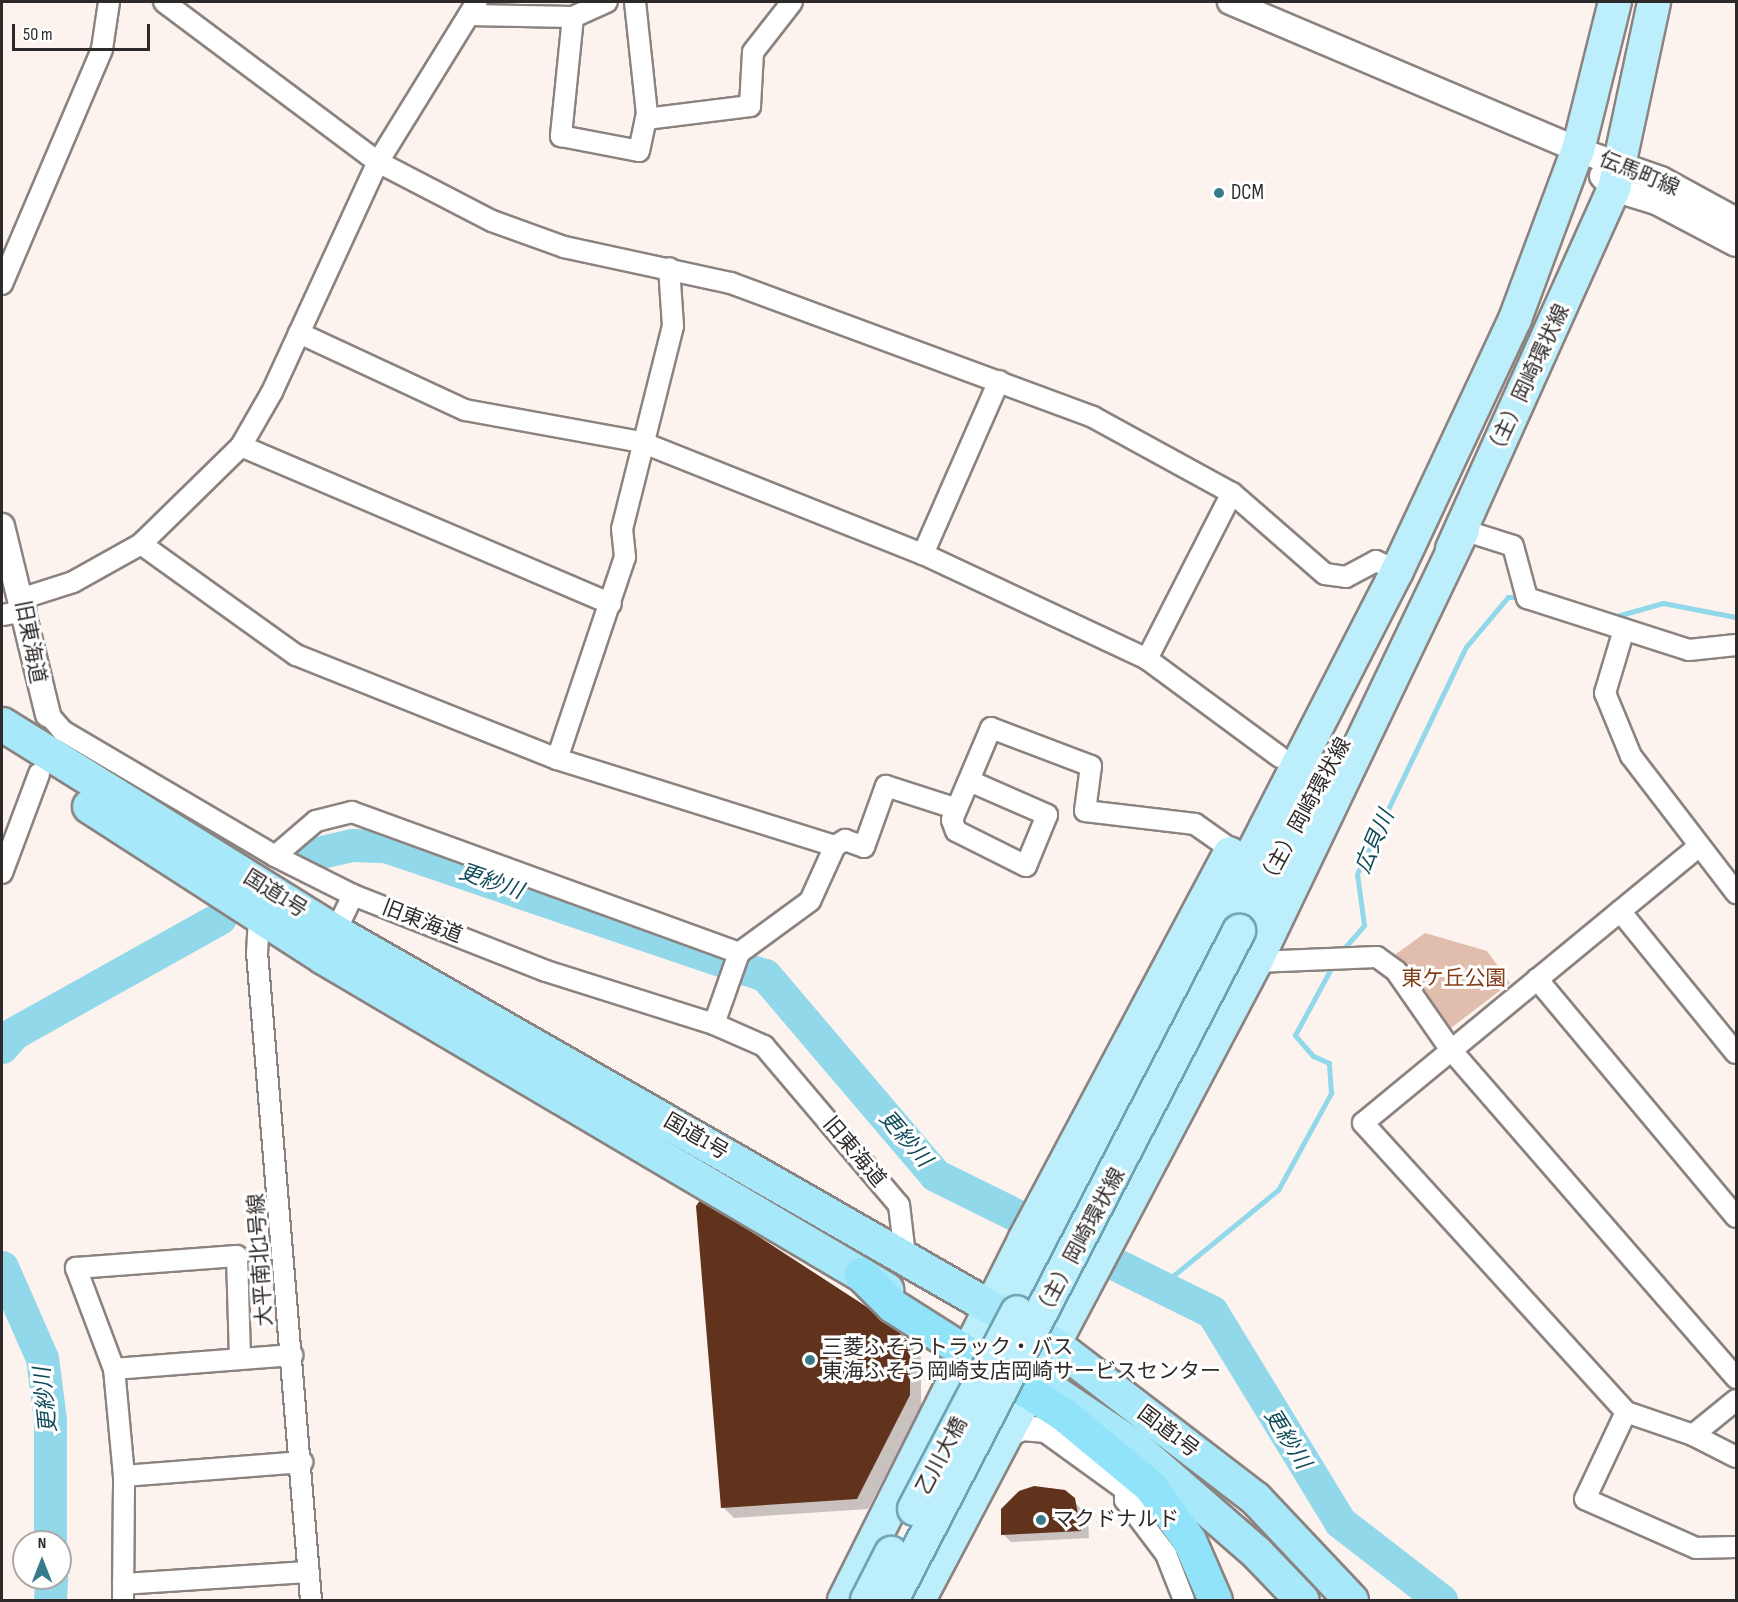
<!DOCTYPE html>
<html>
<head>
<meta charset="utf-8">
<style>
  body { margin:0 }
  #map { position:relative; width:1738px; height:1602px; overflow:hidden; background:#fcf2ee; font-family:"Sofia Sans Condensed","Noto Sans JP",sans-serif }
  div>[style] { position:absolute }
  [style*='--x'] { left:calc(var(--x)*1px); top:calc(var(--y)*1px); width:calc(var(--w)*1px); rotate:calc(var(--a)*1deg) }
  .green>* { inset:0; background:#e0bdac }
  .shadow>* { inset:0; background:#0003 }
  .stream>* { height:5px; margin:-2.5px; padding:0 2.5px; transform-origin:2.5px; border-radius:2.5px; background:#92d8eb }
  .river>* { height:33px; margin:-16.5px; padding:0 16.5px; transform-origin:16.5px; border-radius:16.5px; background:#92d8eb }
  .building>* { inset:0; background:#61331c }
  .roads { filter:drop-shadow(2px 0 #8b837f) drop-shadow(-2px 0 #8b837f) drop-shadow(0 2px #8b837f) drop-shadow(0 -2px #8b837f) }
  .minor>* { height:20px; margin:-10px; padding:0 10px; transform-origin:10px; border-radius:10px; background:#fff }
  .tertiary>* { height:24px; margin:-12px; padding:0 12px; transform-origin:12px; border-radius:12px; background:#fff }
  .primary>* { height:32px; margin:-16px; padding:0 16px; transform-origin:16px; border-radius:16px; background:#bdeefc }
  .trunk>* { height:33px; margin:-16.5px; padding:0 16.5px; transform-origin:16.5px; border-radius:16.5px; background:#a7e8fb }
  .motorway>* { height:33px; margin:-16.5px; padding:0 16.5px; transform-origin:16.5px; border-radius:16.5px; background:#91e3fa }
  .bridges { filter:drop-shadow(2px 0 #6ea2b1) drop-shadow(-2px 0 #6ea2b1) drop-shadow(0 2px #6ea2b1) drop-shadow(0 -2px #6ea2b1) }
  .primary-bridge>* { height:32px; margin:-16px; padding:0 16px; transform-origin:16px; border-radius:16px; background:#bdeefc }
  .dots>* { width:16px; height:16px; translate:-50% -50%; box-sizing:border-box; border:3px solid #fff; border-radius:50% }
  span { translate:-50% -50%; white-space:nowrap; text-align:center; line-height:1.15; -webkit-text-stroke:6px #fff; paint-order:stroke }
  .street-label { font-size:21px; color:#2e2a29 }
  .poi-label { font-size:21px; color:#2e2a29 }
  .left { translate:0 -50%; text-align:left }
  .park-label { font-size:21px; color:#813e19 }
  .water-label { font-size:22px; color:#0e4b59; font-style:italic }
  .frame { position:absolute; inset:0; border:3px solid #2e2a29; pointer-events:none }
  .north { position:absolute; left:12px; top:1530px; width:60px; height:60px; box-sizing:border-box; background:#fff; border:2px solid #abaaa9; border-radius:50%; rotate:0deg; font-size:16px; font-weight:700; line-height:24px; text-align:center; color:#2e2a29 }
  .north::after { content:''; display:block; margin:auto; width:21px; height:27px; background:#377a8b; clip-path:polygon(50% 0,100% 100%,50% 72%,0 100%) }
  .scale { position:absolute; left:12px; top:24px; width:138px; height:27px; box-sizing:border-box; border:3px solid #2e2a29; border-top:0; padding-left:8px; font-size:18px; line-height:21px; white-space:nowrap; color:#2e2a29; -webkit-text-stroke:4px #fff; paint-order:stroke }
</style>
</head>
<body>
<div id="map">
  <div class="green">
    <i style="clip-path:polygon(1425px 933px,1487px 951px,1510px 983px,1447px 1031px,1396px 964px,1396px 954px)"></i>
  </div>
  <div class="shadow">
    <i style="clip-path:polygon(901px 1335px,921px 1357px,921px 1407px,868px 1509px,734px 1518px,723px 1507px)"></i>
    <i style="clip-path:polygon(1050px 1488px,1064px 1491px,1088px 1516px,1089px 1538px,1011px 1542px,1003px 1534px,1020px 1492px)"></i>
  </div>
  <div class="stream">
    <i style="--x:1613;--y:617;--w:52;--a:-15.6"></i>
    <i style="--x:1663;--y:603;--w:74;--a:10.9"></i>
    <i style="--x:1340;--y:953;--w:37;--a:-49"></i>
    <i style="--x:1364;--y:925;--w:51;--a:-97.8"></i>
    <i style="--x:1357;--y:874;--w:252;--a:-64.4"></i>
    <i style="--x:1466;--y:647;--w:65;--a:-50"></i>
    <i style="--x:1508;--y:597;--w:15;--a:0"></i>
    <i style="--x:1163;--y:1284;--w:149;--a:-39.3"></i>
    <i style="--x:1278;--y:1190;--w:111;--a:-61.3"></i>
    <i style="--x:1331;--y:1093;--w:30;--a:-94"></i>
    <i style="--x:1329;--y:1063;--w:17;--a:-156"></i>
    <i style="--x:1313;--y:1056;--w:28;--a:-131"></i>
    <i style="--x:1295;--y:1035;--w:82;--a:-61.6"></i>
  </div>
  <div class="river">
    <i style="--x:308;--y:855;--w:45;--a:-12.8"></i>
    <i style="--x:352;--y:845;--w:33;--a:2"></i>
    <i style="--x:385;--y:846;--w:401;--a:18.8"></i>
    <i style="--x:765;--y:975;--w:262;--a:49.6"></i>
    <i style="--x:935;--y:1175;--w:309;--a:26.3"></i>
    <i style="--x:1212;--y:1312;--w:246;--a:58.6"></i>
    <i style="--x:1340;--y:1522;--w:128;--a:37.7"></i>
    <i style="--x:2;--y:1047;--w:18;--a:-49"></i>
    <i style="--x:14;--y:1033;--w:236;--a:-29.2"></i>
    <i style="--x:2;--y:1267;--w:99;--a:66.3"></i>
    <i style="--x:42;--y:1358;--w:63;--a:82.6"></i>
    <i style="--x:50;--y:1420;--w:122;--a:90"></i>
    <i style="--x:50;--y:1600;--w:22;--a:-87"></i>
  </div>
  <div class="building">
    <i style="clip-path:polygon(701px 1199px,890px 1322px,910px 1344px,910px 1395px,857px 1499px,721px 1508px,696px 1206px)"></i>
    <i style="clip-path:polygon(1034px 1486px,1065px 1490px,1075px 1498px,1081px 1531px,1001px 1535px,1001px 1509px,1019px 1491px)"></i>
  </div>
  <div class="roads">
    <div class="minor">
      <i style="--x:164;--y:2;--w:267;--a:36.8"></i>
      <i style="--x:378;--y:162;--w:128;--a:27.4"></i>
      <i style="--x:492;--y:221;--w:77;--a:19.9"></i>
      <i style="--x:564;--y:247;--w:171;--a:12.2"></i>
      <i style="--x:731;--y:283;--w:386;--a:20.3"></i>
      <i style="--x:1093;--y:417;--w:158;--a:28.7"></i>
      <i style="--x:1232;--y:493;--w:123;--a:41.1"></i>
      <i style="--x:1325;--y:574;--w:21;--a:8"></i>
      <i style="--x:1346;--y:577;--w:34;--a:-28"></i>
      <i style="--x:1376;--y:561;--w:23;--a:25"></i>
      <i style="--x:469;--y:15;--w:104;--a:1.1"></i>
      <i style="--x:573;--y:17;--w:37;--a:-24"></i>
      <i style="--x:573;--y:17;--w:120;--a:95.8"></i>
      <i style="--x:561;--y:136;--w:79;--a:10.9"></i>
      <i style="--x:639;--y:151;--w:38;--a:-78"></i>
      <i style="--x:647;--y:114;--w:113;--a:-96.1"></i>
      <i style="--x:646;--y:119;--w:105;--a:-7.1"></i>
      <i style="--x:750;--y:106;--w:54;--a:-86.8"></i>
      <i style="--x:753;--y:52;--w:63;--a:-52"></i>
      <i style="--x:2;--y:284;--w:255;--a:-66.9"></i>
      <i style="--x:102;--y:49;--w:48;--a:-81.5"></i>
      <i style="--x:299;--y:333;--w:183;--a:24.9"></i>
      <i style="--x:465;--y:410;--w:179;--a:10.3"></i>
      <i style="--x:641;--y:442;--w:303;--a:21.7"></i>
      <i style="--x:923;--y:554;--w:247;--a:25.1"></i>
      <i style="--x:1147;--y:659;--w:165;--a:36.4"></i>
      <i style="--x:241;--y:446;--w:402;--a:23.1"></i>
      <i style="--x:1463;--y:530;--w:52;--a:17.7"></i>
      <i style="--x:1513;--y:546;--w:54;--a:74.9"></i>
      <i style="--x:1527;--y:598;--w:170;--a:17.8"></i>
      <i style="--x:1689;--y:650;--w:47;--a:-6.1"></i>
      <i style="--x:141;--y:544;--w:191;--a:35.6"></i>
      <i style="--x:296;--y:655;--w:281;--a:21.7"></i>
      <i style="--x:557;--y:759;--w:291;--a:17.4"></i>
      <i style="--x:835;--y:846;--w:60;--a:114.4"></i>
      <i style="--x:810;--y:901;--w:88;--a:143.8"></i>
      <i style="--x:739;--y:953;--w:75;--a:109.4"></i>
      <i style="--x:923;--y:554;--w:189;--a:-66.3"></i>
      <i style="--x:23;--y:598;--w:52;--a:-17.7"></i>
      <i style="--x:73;--y:582;--w:78;--a:-29.2"></i>
      <i style="--x:141;--y:544;--w:140;--a:-44.4"></i>
      <i style="--x:241;--y:446;--w:62;--a:-60.1"></i>
      <i style="--x:272;--y:392;--w:253;--a:-65.3"></i>
      <i style="--x:378;--y:162;--w:188;--a:-58.3"></i>
      <i style="--x:2;--y:615;--w:24;--a:-9"></i>
      <i style="--x:1623;--y:633;--w:63;--a:106.7"></i>
      <i style="--x:1605;--y:693;--w:68;--a:67.6"></i>
      <i style="--x:1631;--y:756;--w:173;--a:52.5"></i>
      <i style="--x:1147;--y:659;--w:186;--a:-62.9"></i>
      <i style="--x:48;--y:714;--w:23;--a:49"></i>
      <i style="--x:63;--y:731;--w:246;--a:30.5"></i>
      <i style="--x:275;--y:856;--w:87;--a:26.6"></i>
      <i style="--x:353;--y:895;--w:207;--a:21.5"></i>
      <i style="--x:546;--y:971;--w:176;--a:17.5"></i>
      <i style="--x:714;--y:1024;--w:55;--a:23.7"></i>
      <i style="--x:764;--y:1046;--w:209;--a:49.7"></i>
      <i style="--x:899;--y:1205;--w:50;--a:83.2"></i>
      <i style="--x:557;--y:759;--w:213;--a:-71.4"></i>
      <i style="--x:625;--y:557;--w:28;--a:-96"></i>
      <i style="--x:622;--y:529;--w:209;--a:-75.9"></i>
      <i style="--x:673;--y:326;--w:58;--a:-93.9"></i>
      <i style="--x:972;--y:782;--w:82;--a:23.7"></i>
      <i style="--x:1047;--y:815;--w:55;--a:112.4"></i>
      <i style="--x:1026;--y:866;--w:78;--a:-153.4"></i>
      <i style="--x:956;--y:831;--w:12;--a:-110"></i>
      <i style="--x:952;--y:820;--w:100;--a:-67"></i>
      <i style="--x:991;--y:728;--w:107;--a:20.8"></i>
      <i style="--x:1091;--y:766;--w:45;--a:97.6"></i>
      <i style="--x:1085;--y:811;--w:111;--a:6.7"></i>
      <i style="--x:1195;--y:824;--w:45;--a:35.1"></i>
      <i style="--x:835;--y:846;--w:12;--a:-31"></i>
      <i style="--x:845;--y:840;--w:20;--a:20"></i>
      <i style="--x:864;--y:847;--w:65;--a:-70.2"></i>
      <i style="--x:886;--y:786;--w:71;--a:17.9"></i>
      <i style="--x:1698;--y:847;--w:434;--a:140.5"></i>
      <i style="--x:1363;--y:1123;--w:391;--a:47.7"></i>
      <i style="--x:1626;--y:1412;--w:71;--a:18.9"></i>
      <i style="--x:1693;--y:1435;--w:55;--a:-39.1"></i>
      <i style="--x:275;--y:856;--w:54;--a:-40.5"></i>
      <i style="--x:316;--y:821;--w:37;--a:-14"></i>
      <i style="--x:352;--y:812;--w:412;--a:20"></i>
      <i style="--x:2;--y:873;--w:106;--a:-69.5"></i>
      <i style="--x:1620;--y:911;--w:183;--a:50.8"></i>
      <i style="--x:259;--y:916;--w:36;--a:93"></i>
      <i style="--x:257;--y:952;--w:650;--a:85.24"></i>
      <i style="--x:331;--y:941;--w:51;--a:-64.4"></i>
      <i style="--x:1256;--y:962;--w:121;--a:-2.4"></i>
      <i style="--x:1377;--y:957;--w:24;--a:36"></i>
      <i style="--x:1396;--y:971;--w:96;--a:55.2"></i>
      <i style="--x:1451;--y:1050;--w:435;--a:49"></i>
      <i style="--x:1537;--y:979;--w:310;--a:50.1"></i>
      <i style="--x:114;--y:1369;--w:179;--a:-4.5"></i>
      <i style="--x:1626;--y:1412;--w:96;--a:115.2"></i>
      <i style="--x:1585;--y:1499;--w:121;--a:23.8"></i>
      <i style="--x:1696;--y:1548;--w:40;--a:-1.4"></i>
      <i style="--x:1693;--y:1435;--w:48;--a:27.1"></i>
      <i style="--x:124;--y:1476;--w:179;--a:-4.5"></i>
      <i style="--x:1125;--y:1486;--w:14;--a:90"></i>
      <i style="--x:1125;--y:1500;--w:68;--a:52.8"></i>
      <i style="--x:1166;--y:1554;--w:49;--a:68.6"></i>
      <i style="--x:123;--y:1584;--w:186;--a:-3.7"></i>
      <i style="--x:123;--y:1600;--w:124;--a:-89.5"></i>
      <i style="--x:124;--y:1476;--w:107;--a:-95.3"></i>
      <i style="--x:114;--y:1369;--w:108;--a:-110.6"></i>
      <i style="--x:76;--y:1268;--w:161;--a:-4.3"></i>
      <i style="--x:237;--y:1256;--w:100;--a:88.3"></i>
    </div>
    <div class="tertiary">
      <i style="--x:1230;--y:2;--w:378;--a:23"></i>
      <i style="--x:1578;--y:150;--w:88;--a:19.3"></i>
      <i style="--x:1661;--y:179;--w:85;--a:28.7"></i>
      <i style="--x:1602;--y:176;--w:18;--a:47"></i>
      <i style="--x:1614;--y:189;--w:44;--a:17.2"></i>
      <i style="--x:1656;--y:202;--w:90;--a:27.7"></i>
      <i style="--x:2;--y:526;--w:194;--a:76.3"></i>
      <i style="--x:1000;--y:1438;--w:24;--a:-24"></i>
      <i style="--x:1022;--y:1428;--w:24;--a:5"></i>
      <i style="--x:1046;--y:1430;--w:125;--a:35.9"></i>
    </div>
    <div class="primary">
      <i style="--x:1452;--y:549;--w:395;--a:-65.8"></i>
      <i style="--x:1614;--y:189;--w:191;--a:-77.9"></i>
      <i style="--x:1239;--y:931;--w:171;--a:-61"></i>
      <i style="--x:1017;--y:1312;--w:833;--a:-62.85"></i>
      <i style="--x:1397;--y:571;--w:278;--a:-64.9"></i>
      <i style="--x:1515;--y:319;--w:180;--a:-69.6"></i>
      <i style="--x:1578;--y:150;--w:153;--a:-76"></i>
      <i style="--x:844;--y:1600;--w:402;--a:-63.4"></i>
      <i style="--x:1024;--y:1240;--w:438;--a:-62"></i>
      <i style="--x:919;--y:1600;--w:722;--a:-62.16"></i>
      <i style="--x:1256;--y:962;--w:479;--a:-64.4"></i>
    </div>
    <div class="trunk">
      <i style="--x:2;--y:724;--w:393;--a:31.9"></i>
      <i style="--x:336;--y:932;--w:826;--a:29.82"></i>
      <i style="--x:1053;--y:1343;--w:255;--a:37.5"></i>
      <i style="--x:1255;--y:1498;--w:140;--a:46.7"></i>
      <i style="--x:89;--y:806;--w:278;--a:32.8"></i>
      <i style="--x:323;--y:957;--w:654;--a:30.53"></i>
      <i style="--x:1025;--y:1372;--w:130;--a:34.1"></i>
      <i style="--x:1133;--y:1445;--w:163;--a:41"></i>
      <i style="--x:1256;--y:1552;--w:66;--a:46.2"></i>
    </div>
    <div class="motorway">
      <i style="--x:861;--y:1274;--w:45;--a:45"></i>
      <i style="--x:893;--y:1306;--w:201;--a:32.4"></i>
      <i style="--x:1063;--y:1414;--w:113;--a:39.6"></i>
      <i style="--x:1150;--y:1486;--w:67;--a:54.2"></i>
      <i style="--x:1189;--y:1540;--w:65;--a:66.6"></i>
    </div>
  </div>
  <div class="bridges">
    <div class="primary-bridge">
      <i style="--x:914;--y:1509;--w:222;--a:-62.4"></i>
      <i style="--x:867;--y:1600;--w:53;--a:-62.9"></i>
      <i style="--x:892;--y:1600;--w:754;--a:-62.58"></i>
    </div>
  </div>
  <div class="dots">
    <i style="left:1219px;top:193px;background:#377a8b"></i>
    <i style="left:810px;top:1360px;background:#377a8b"></i>
    <i style="left:1041px;top:1520px;background:#377a8b"></i>
  </div>
  <div class="street-label">
    <span style="left:1639px;top:174px;rotate:22deg">伝馬町線</span>
    <span style="left:1528px;top:382px;rotate:-65deg">（主）岡崎環状線</span>
    <span style="left:30px;top:642px;rotate:79deg">旧東海道</span>
    <span style="left:1305px;top:813px;rotate:-61deg">（主）岡崎環状線</span>
    <span style="left:275px;top:894px;rotate:32deg">国道1号</span>
    <span style="left:422px;top:922px;rotate:21deg">旧東海道</span>
    <span style="left:696px;top:1137px;rotate:30deg">国道1号</span>
    <span style="left:854px;top:1152px;rotate:50deg">旧東海道</span>
    <span style="left:1080px;top:1244px;rotate:-62deg">（主）岡崎環状線</span>
    <span style="left:261px;top:1260px;rotate:-94deg">大平南北1号線</span>
    <span style="left:1168px;top:1432px;rotate:37deg">国道1号</span>
    <span style="left:942px;top:1456px;rotate:-62deg">乙川大橋</span>
  </div>
  <div class="poi-label">
    <span class="left" style="left:1231px;top:193px">DCM</span>
    <span class="left" style="left:822px;top:1360px">三菱ふそうトラック・バス<br>東海ふそう岡崎支店岡崎サービスセンター</span>
    <span class="left" style="left:1053px;top:1520px">マクドナルド</span>
  </div>
  <div class="park-label">
    <span style="left:1454px;top:979px">東ケ丘公園</span>
  </div>
  <div class="water-label">
    <span style="left:1375px;top:842px;rotate:-67deg">広貝川</span>
    <span style="left:491px;top:882px;rotate:19deg">更紗川</span>
    <span style="left:905px;top:1139px;rotate:49deg">更紗川</span>
    <span style="left:46px;top:1400px;rotate:-96deg">更紗川</span>
    <span style="left:1287px;top:1439px;rotate:58deg">更紗川</span>
  </div>
  <div class="frame"></div>
  <div class="north">N</div>
  <div class="scale">50 m</div>
</div>
</body>
</html>
